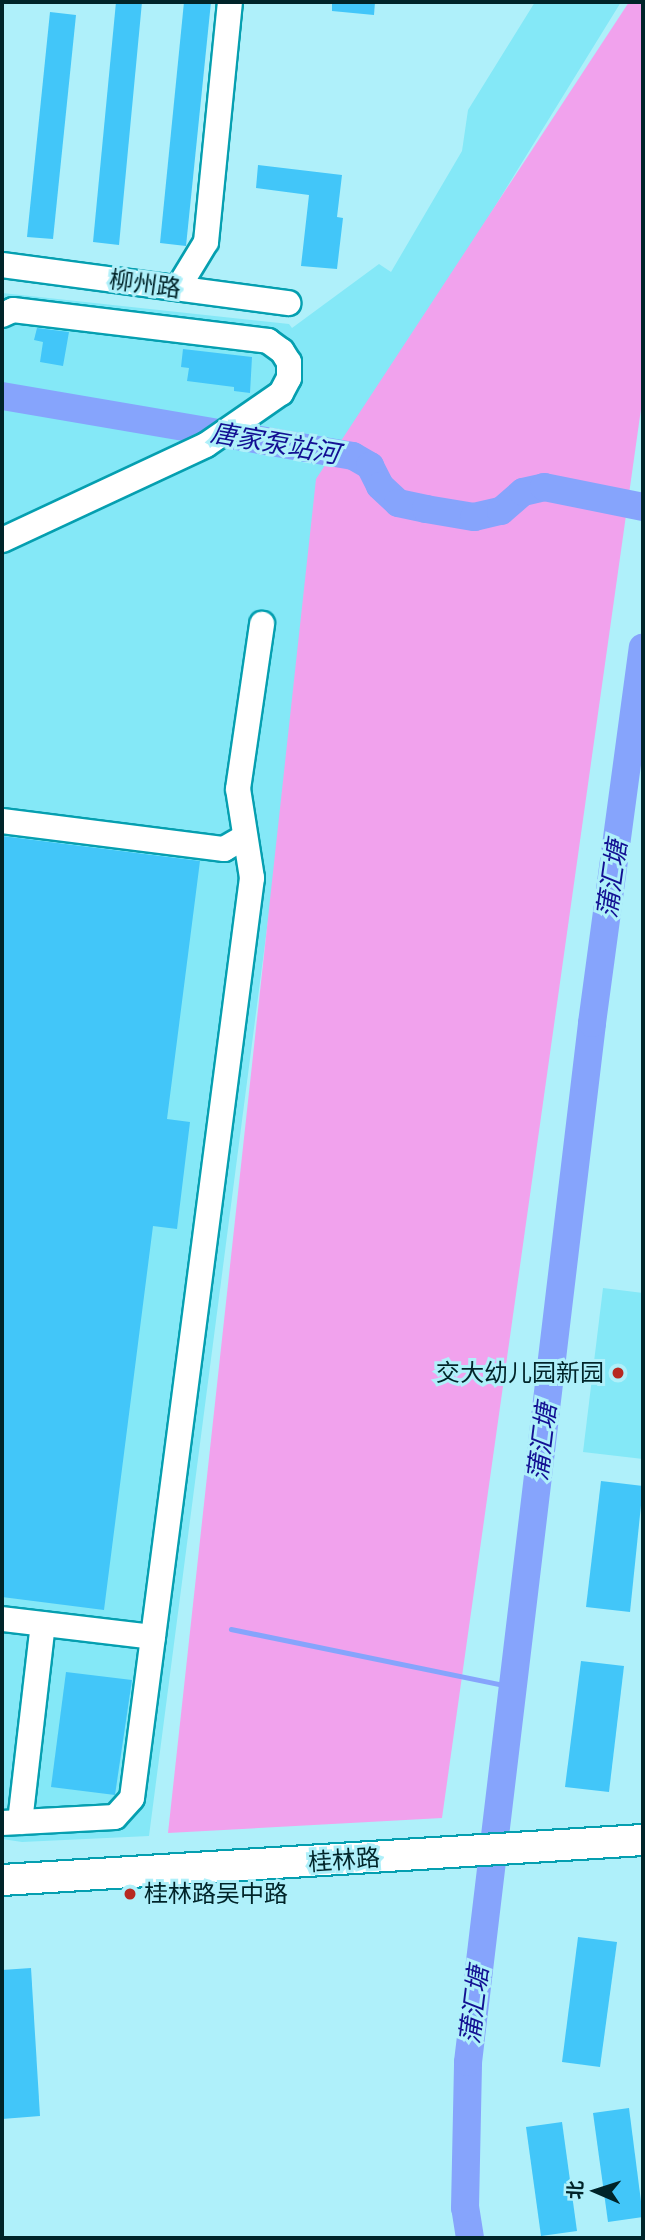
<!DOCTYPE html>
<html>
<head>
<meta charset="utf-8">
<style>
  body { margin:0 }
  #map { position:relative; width:645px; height:2240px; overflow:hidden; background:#aff0fa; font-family:"PT Sans","Noto Sans SC",sans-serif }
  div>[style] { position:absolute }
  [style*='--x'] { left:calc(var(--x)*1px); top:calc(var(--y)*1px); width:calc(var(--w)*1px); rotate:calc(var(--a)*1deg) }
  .built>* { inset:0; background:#84e8f7 }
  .green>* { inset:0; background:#f1a2ed }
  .stream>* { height:4.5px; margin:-2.25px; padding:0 2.25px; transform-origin:2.25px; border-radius:2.25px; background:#86a4fc }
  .river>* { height:28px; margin:-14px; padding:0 14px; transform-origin:14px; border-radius:14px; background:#86a4fc }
  .building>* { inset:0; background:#42c6f9 }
  .roads { filter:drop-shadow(2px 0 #059fb0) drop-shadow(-2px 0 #059fb0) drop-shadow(0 2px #059fb0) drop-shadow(0 -2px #059fb0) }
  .minor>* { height:24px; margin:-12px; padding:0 12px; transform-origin:12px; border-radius:12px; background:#fff }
  .major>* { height:30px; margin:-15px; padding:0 15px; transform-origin:15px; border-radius:15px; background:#fff }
  .dots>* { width:19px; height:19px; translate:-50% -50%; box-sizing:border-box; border:4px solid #aff0fa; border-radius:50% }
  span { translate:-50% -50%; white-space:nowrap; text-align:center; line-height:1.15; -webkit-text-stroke:6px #aff0fa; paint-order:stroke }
  .street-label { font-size:24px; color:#002429 }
  .poi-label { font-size:24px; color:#002429 }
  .right { translate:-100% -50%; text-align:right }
  .left { translate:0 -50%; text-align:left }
  .water-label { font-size:26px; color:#131093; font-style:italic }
  .frame { position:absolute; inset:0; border:4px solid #002429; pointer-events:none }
  .north { position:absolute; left:561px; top:2156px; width:70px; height:70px; -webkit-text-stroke:5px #aff0fa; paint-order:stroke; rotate:273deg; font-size:19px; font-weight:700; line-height:28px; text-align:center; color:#002429 }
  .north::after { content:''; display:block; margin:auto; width:24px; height:32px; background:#002429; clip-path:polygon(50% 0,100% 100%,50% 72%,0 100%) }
</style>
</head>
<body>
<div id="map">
  <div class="built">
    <i style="clip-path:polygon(535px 2px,621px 2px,325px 482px,149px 1836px,22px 1842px,2px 1839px,2px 293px,289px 324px,292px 328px,379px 264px,391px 272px,462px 151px,468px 110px)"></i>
    <i style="clip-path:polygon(603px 1288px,643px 1293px,643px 1459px,583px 1452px)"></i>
  </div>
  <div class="green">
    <i style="clip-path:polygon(629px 2px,643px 2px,643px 395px,442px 1818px,168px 1833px,316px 479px)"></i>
  </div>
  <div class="stream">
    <i style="--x:231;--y:1629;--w:288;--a:11.6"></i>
  </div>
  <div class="river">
    <i style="--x:2;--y:396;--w:356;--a:9.7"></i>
    <i style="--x:353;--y:456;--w:20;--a:30"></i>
    <i style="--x:370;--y:466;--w:22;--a:63"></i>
    <i style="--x:380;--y:486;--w:25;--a:43"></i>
    <i style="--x:398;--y:503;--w:29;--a:12"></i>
    <i style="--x:426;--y:509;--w:49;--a:9.5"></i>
    <i style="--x:474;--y:517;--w:28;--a:-13"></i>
    <i style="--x:501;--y:511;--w:29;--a:-41"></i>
    <i style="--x:523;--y:492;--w:22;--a:-13"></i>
    <i style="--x:544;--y:487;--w:101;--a:11.4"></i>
    <i style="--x:470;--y:2238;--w:30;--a:-99"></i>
    <i style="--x:465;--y:2208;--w:146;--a:-88.8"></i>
    <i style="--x:468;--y:2062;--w:1046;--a:-83.19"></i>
    <i style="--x:592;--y:1023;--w:379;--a:-82.3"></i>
  </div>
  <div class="building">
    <i style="clip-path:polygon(116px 2px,142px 2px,119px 245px,93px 242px)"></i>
    <i style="clip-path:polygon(184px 2px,211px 2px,186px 246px,160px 243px)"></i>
    <i style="clip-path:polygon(332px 2px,375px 2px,374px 15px,332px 11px)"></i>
    <i style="clip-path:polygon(50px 12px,76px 15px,53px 239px,27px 237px)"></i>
    <i style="clip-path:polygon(258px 165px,342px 175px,337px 217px,343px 218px,337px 269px,301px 266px,309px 195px,256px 188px)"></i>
    <i style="clip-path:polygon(37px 328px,69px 332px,63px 366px,40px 362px,43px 342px,34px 340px)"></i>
    <i style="clip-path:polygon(183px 349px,252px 357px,250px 393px,234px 391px,234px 387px,187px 381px,189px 368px,181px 367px)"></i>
    <i style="clip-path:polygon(2px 836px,200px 861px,167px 1119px,190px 1122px,177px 1229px,153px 1226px,104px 1610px,2px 1597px)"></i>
    <i style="clip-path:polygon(601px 1481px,643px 1486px,630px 1612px,586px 1607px)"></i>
    <i style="clip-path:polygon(581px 1661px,624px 1666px,609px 1792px,565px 1787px)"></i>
    <i style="clip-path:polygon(66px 1672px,132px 1680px,115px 1795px,51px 1787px)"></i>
    <i style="clip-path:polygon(578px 1937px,617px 1942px,600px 2067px,562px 2062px)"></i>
    <i style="clip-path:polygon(31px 1968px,40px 2116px,2px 2119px,2px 1970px)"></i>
    <i style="clip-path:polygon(629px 2108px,643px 2217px,608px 2222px,593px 2113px)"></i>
    <i style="clip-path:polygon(562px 2122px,577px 2231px,541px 2236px,526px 2127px)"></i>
  </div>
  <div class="roads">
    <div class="minor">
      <i style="--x:2;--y:265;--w:289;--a:7.6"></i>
      <i style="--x:178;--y:288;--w:54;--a:-58.7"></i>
      <i style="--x:206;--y:242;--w:241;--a:-84.3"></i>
      <i style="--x:2;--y:315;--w:12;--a:-24"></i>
      <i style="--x:13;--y:310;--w:257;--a:6.9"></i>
      <i style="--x:268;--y:341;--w:17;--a:36"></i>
      <i style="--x:282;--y:351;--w:13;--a:58"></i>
      <i style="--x:289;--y:362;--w:16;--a:90"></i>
      <i style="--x:289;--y:378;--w:17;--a:118"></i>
      <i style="--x:281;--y:393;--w:91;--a:145.3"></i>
      <i style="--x:206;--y:445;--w:225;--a:155"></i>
      <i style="--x:2;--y:821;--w:224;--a:7.2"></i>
      <i style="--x:224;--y:849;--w:24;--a:-30"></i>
      <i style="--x:2;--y:1619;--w:152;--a:6.8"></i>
      <i style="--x:20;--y:1822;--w:199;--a:-83.4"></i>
      <i style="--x:2;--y:1823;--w:113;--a:-3"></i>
      <i style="--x:115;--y:1817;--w:25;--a:-48"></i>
      <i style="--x:132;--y:1798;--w:928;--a:-82.57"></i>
      <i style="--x:252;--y:878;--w:90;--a:-98.9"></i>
      <i style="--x:238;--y:789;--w:167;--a:-81.7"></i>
    </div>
    <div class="major">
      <i style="--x:2;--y:1880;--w:642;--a:-3.57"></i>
    </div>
  </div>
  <div class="dots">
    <i style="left:618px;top:1373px;background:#b72921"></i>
    <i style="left:130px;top:1894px;background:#b72921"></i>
  </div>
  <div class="street-label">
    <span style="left:145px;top:284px;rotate:8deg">柳州路</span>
    <span style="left:344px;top:1860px;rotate:-4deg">桂林路</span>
  </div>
  <div class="poi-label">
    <span class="right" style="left:604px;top:1373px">交大幼儿园新园</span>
    <span class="left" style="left:144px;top:1894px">桂林路吴中路</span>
  </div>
  <div class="water-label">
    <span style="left:275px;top:443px;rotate:10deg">唐家泵站河</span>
    <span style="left:612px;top:879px;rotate:-82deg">蒲汇塘</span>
    <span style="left:542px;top:1442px;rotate:-83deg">蒲汇塘</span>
    <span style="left:474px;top:2005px;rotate:-83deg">蒲汇塘</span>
  </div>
  <div class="frame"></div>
  <div class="north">北</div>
</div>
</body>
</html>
